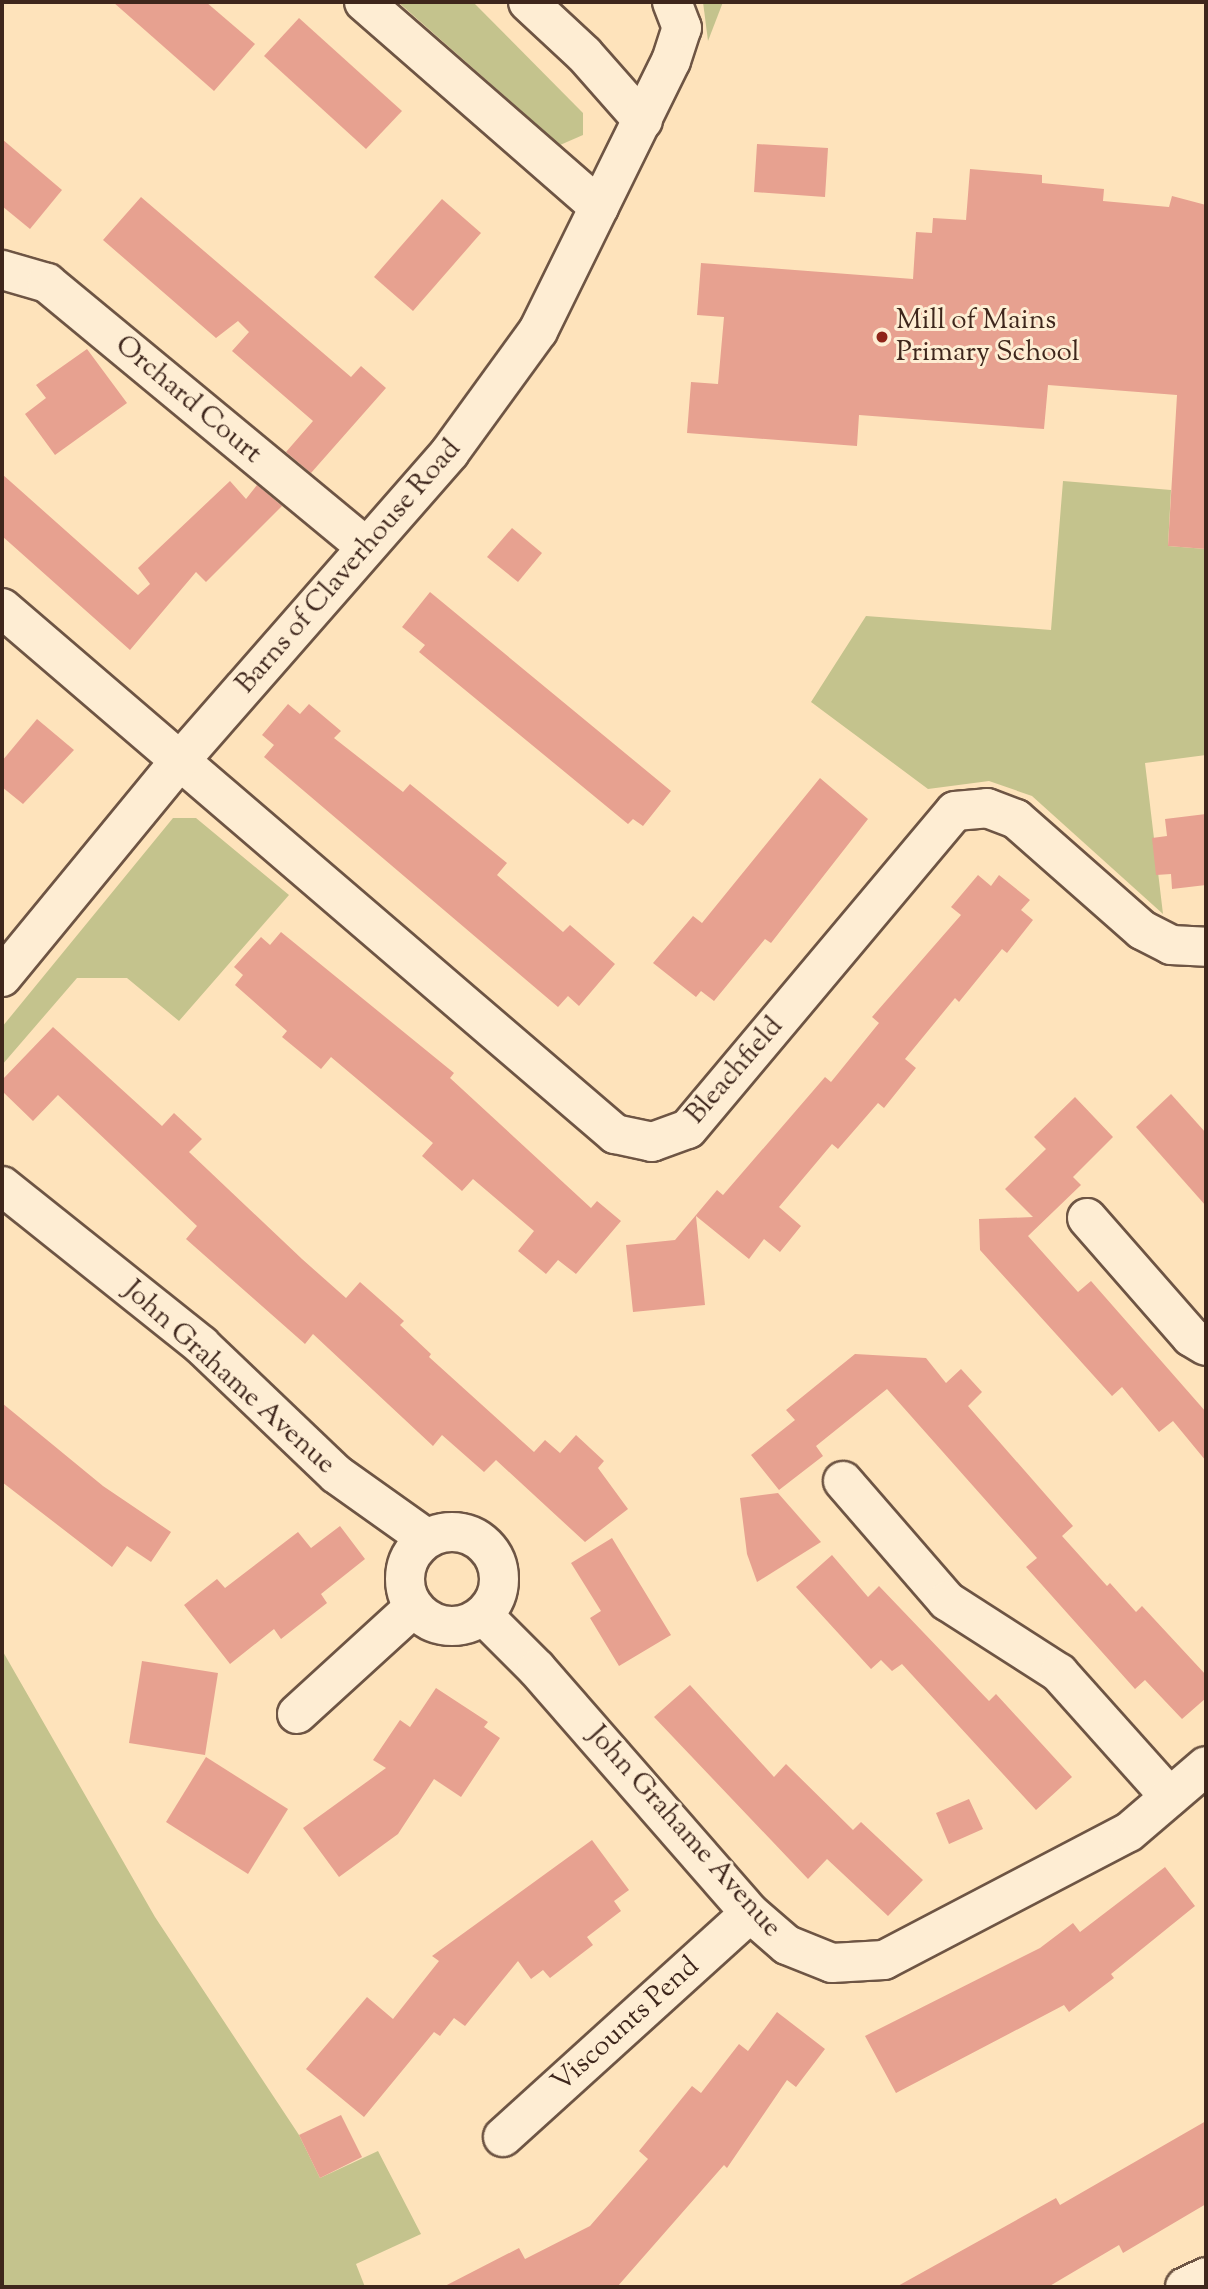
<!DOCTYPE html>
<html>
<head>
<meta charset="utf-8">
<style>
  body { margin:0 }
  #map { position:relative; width:1208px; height:2289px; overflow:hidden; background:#fee3bb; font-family:"Sorts Mill Goudy",serif }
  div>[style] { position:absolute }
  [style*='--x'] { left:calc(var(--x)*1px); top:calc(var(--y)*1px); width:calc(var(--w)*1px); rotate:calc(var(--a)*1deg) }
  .green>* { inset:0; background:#c4c38d }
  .building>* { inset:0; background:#e7a190 }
  .roads { filter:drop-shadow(2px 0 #6e5544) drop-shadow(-2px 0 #6e5544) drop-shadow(0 2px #6e5544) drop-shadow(0 -2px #6e5544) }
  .minor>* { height:38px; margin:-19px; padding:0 19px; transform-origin:19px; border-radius:19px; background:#feedd3 }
  .minor>.ring { margin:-19px; padding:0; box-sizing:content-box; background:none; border:38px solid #feedd3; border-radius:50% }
  .dots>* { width:19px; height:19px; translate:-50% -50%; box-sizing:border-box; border:4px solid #feedd3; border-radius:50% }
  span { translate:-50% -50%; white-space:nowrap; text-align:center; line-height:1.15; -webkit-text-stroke:6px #feedd3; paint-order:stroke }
  .poi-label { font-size:28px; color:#3e261c }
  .left { translate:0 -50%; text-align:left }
  .street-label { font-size:28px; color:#3e261c }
  .frame { position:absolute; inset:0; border:4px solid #3e261c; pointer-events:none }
</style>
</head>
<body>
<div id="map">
  <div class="green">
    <i style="clip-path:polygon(398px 2px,473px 2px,583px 113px,583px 135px,560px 145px)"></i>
    <i style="clip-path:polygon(703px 2px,723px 2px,708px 41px)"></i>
    <i style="clip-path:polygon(1063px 481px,1171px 490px,1168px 546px,1206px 549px,1206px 755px,1145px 763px,1163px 914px,1032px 796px,989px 781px,928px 789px,811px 702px,866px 616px,1051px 630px)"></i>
    <i style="clip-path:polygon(173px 818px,196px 818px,289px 895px,179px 1021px,127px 978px,77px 978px,2px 1065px,2px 1027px)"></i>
    <i style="clip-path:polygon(2px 1650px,155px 1917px,299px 2135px,320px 2178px,378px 2151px,421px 2234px,356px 2264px,365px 2287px,2px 2287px)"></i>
  </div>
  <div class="building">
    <i style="clip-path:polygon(113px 2px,206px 2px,255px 44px,214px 91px)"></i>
    <i style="clip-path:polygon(299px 18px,402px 111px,366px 149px,264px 56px)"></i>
    <i style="clip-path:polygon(2px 139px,62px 190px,30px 229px,2px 206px)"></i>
    <i style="clip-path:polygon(757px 144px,828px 148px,825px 197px,754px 192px)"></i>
    <i style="clip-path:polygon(970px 169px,1042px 175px,1042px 183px,1104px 189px,1103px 201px,1169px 207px,1172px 196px,1206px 205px,1206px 549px,1168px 546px,1177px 395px,1048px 385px,1044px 429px,859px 415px,857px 446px,687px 433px,691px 382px,718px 384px,724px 317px,697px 315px,701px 263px,913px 279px,916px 232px,932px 233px,933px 218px,966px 220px)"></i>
    <i style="clip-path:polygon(141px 197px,351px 377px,361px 366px,386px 388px,311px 473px,286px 452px,313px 421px,232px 351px,249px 332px,238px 321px,216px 338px,103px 240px)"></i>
    <i style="clip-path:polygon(442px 199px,481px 233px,413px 311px,374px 277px)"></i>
    <i style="clip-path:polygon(87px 349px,127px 403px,55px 455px,25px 414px,46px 398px,36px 385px)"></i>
    <i style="clip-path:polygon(2px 474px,138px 595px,150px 584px,138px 568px,230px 481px,246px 499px,257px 485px,282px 506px,206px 582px,196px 572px,130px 650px,2px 536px)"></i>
    <i style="clip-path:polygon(512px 528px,542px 553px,518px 582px,487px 557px)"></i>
    <i style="clip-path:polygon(430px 592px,671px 791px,643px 826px,633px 819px,628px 824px,419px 652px,425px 645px,402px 627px)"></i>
    <i style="clip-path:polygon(288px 704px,300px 714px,309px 704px,341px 731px,334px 738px,403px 792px,410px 784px,507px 863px,497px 875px,563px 932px,570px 925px,615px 964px,579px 1006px,568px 996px,558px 1007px,264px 757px,274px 745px,262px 735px)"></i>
    <i style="clip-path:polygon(37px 719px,74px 750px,23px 804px,2px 787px,2px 761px)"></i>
    <i style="clip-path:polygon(820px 778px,868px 819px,771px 943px,765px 939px,714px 1001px,701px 991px,696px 997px,653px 963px,693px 916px,702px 923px)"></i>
    <i style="clip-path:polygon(1206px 814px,1206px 885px,1172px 889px,1171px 874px,1156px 875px,1152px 838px,1167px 836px,1165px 819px)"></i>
    <i style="clip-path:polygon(978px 875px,991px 886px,999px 875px,1030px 900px,1021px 910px,1033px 920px,1007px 953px,1002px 949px,959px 1002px,955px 998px,905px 1059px,916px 1068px,884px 1108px,878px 1103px,838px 1149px,832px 1144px,779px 1207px,801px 1226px,780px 1252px,764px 1239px,749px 1259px,696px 1216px,705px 1305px,633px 1312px,626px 1245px,675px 1240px,717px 1190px,723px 1195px,825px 1077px,831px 1082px,879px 1023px,872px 1017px,961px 915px,951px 907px)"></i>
    <i style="clip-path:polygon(281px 932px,454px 1073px,450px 1078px,591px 1208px,597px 1201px,621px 1221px,576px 1274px,558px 1260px,546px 1274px,518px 1251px,534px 1231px,473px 1179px,462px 1191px,422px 1156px,433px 1143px,331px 1057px,321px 1069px,282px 1037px,287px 1031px,235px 985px,243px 975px,234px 967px,261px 937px,270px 945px)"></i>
    <i style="clip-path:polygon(53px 1027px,162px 1126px,174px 1113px,202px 1139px,189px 1152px,302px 1259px,346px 1298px,360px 1282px,404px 1321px,400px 1325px,431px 1354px,429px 1357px,534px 1452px,545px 1440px,560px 1453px,576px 1435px,604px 1461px,598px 1468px,628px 1509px,585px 1542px,496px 1460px,484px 1472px,442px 1435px,433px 1446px,313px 1334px,305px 1344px,186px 1239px,197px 1226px,58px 1095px,33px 1121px,2px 1091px,2px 1080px)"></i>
    <i style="clip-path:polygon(1171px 1094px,1206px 1133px,1206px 1206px,1136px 1127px)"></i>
    <i style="clip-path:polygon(1075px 1097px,1113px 1137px,1073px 1177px,1081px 1185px,1028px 1236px,1078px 1292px,1091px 1281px,1206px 1412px,1206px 1461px,1173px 1421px,1159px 1432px,1122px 1387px,1112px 1396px,980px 1250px,979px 1219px,1033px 1217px,1005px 1189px,1046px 1149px,1034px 1137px)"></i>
    <i style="clip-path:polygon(855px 1354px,926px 1358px,946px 1383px,961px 1369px,982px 1392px,968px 1406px,1073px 1526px,1062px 1536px,1107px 1586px,1110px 1583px,1136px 1612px,1142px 1606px,1206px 1675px,1206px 1698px,1182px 1719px,1145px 1680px,1135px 1689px,1026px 1567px,1037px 1558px,887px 1389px,816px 1446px,823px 1456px,779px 1490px,751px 1455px,795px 1420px,786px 1410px)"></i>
    <i style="clip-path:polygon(2px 1403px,103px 1486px,171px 1532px,151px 1562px,127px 1546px,112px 1567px,2px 1482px)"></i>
    <i style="clip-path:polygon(778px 1493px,821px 1542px,757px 1582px,747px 1554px,740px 1498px)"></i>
    <i style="clip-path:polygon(340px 1526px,365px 1559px,321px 1594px,327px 1603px,281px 1639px,274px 1629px,230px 1664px,184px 1605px,217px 1579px,225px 1588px,298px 1532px,311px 1548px)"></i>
    <i style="clip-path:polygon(612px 1538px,671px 1635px,619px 1666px,590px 1618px,601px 1611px,571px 1563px)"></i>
    <i style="clip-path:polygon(832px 1555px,868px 1597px,879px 1586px,989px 1701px,996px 1694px,1072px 1777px,1036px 1810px,902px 1664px,892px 1671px,881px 1660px,871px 1669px,796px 1587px)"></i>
    <i style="clip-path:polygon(142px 1661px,218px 1673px,205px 1755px,129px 1743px)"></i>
    <i style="clip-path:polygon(690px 1685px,774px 1777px,786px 1764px,853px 1830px,861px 1822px,923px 1880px,888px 1916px,827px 1859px,808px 1879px,654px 1717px)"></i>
    <i style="clip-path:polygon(436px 1688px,488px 1722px,484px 1727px,500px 1738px,461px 1797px,434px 1779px,398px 1834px,339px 1877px,303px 1828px,386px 1768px,373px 1760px,400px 1720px,410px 1727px)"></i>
    <i style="clip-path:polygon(206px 1757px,288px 1809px,248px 1874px,166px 1822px)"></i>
    <i style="clip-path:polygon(969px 1799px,983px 1829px,949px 1844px,936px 1813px)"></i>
    <i style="clip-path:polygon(592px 1840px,629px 1890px,614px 1901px,621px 1911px,587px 1937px,593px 1945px,550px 1978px,543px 1970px,531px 1979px,518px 1961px,465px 2026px,454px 2018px,440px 2036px,434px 2032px,364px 2117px,306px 2069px,367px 1997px,393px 2019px,439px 1961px,432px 1956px)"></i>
    <i style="clip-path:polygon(1165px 1867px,1195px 1906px,1111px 1974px,1114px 1978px,1069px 2012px,1064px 2005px,896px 2093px,865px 2036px,1040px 1948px,1073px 1923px,1080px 1932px)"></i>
    <i style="clip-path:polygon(777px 2012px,825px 2049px,796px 2087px,787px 2080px,727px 2168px,724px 2165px,617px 2287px,443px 2287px,519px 2248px,525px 2259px,590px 2226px,648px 2159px,639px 2151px,692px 2086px,701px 2093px,739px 2044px,748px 2051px)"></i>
    <i style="clip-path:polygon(341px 2115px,362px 2157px,320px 2178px,299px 2135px)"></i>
    <i style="clip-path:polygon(1206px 2121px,1206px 2204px,1123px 2253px,1119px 2245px,1048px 2287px,896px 2287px,1056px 2198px,1060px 2205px)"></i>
  </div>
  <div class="roads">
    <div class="minor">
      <i style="--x:364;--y:2;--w:312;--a:41.1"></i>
      <i style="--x:528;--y:2;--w:76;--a:42.9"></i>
      <i style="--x:584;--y:54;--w:89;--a:48.6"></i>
      <i style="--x:2;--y:270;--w:47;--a:16.1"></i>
      <i style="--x:47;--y:283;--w:414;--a:39.6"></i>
      <i style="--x:2;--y:608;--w:808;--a:40.63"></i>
      <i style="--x:615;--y:1134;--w:38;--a:12"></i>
      <i style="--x:652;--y:1142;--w:38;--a:-20"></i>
      <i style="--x:688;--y:1129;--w:415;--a:-50"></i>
      <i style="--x:955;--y:811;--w:32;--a:-5"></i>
      <i style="--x:987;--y:808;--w:31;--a:21"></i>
      <i style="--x:1016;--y:819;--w:168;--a:41.4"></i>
      <i style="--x:1142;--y:930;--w:33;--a:27"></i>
      <i style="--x:1171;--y:945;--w:35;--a:3"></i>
      <i style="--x:2;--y:977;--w:277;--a:-50.6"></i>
      <i style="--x:178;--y:763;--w:413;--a:-48.8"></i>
      <i style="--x:450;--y:452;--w:150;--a:-54"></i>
      <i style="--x:538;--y:331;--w:301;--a:-63.8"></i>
      <i style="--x:671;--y:61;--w:35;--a:-72"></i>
      <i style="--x:682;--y:28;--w:28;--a:-111"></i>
      <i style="--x:2;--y:1186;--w:255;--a:38.6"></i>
      <i style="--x:201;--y:1345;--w:187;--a:43.7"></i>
      <i style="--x:336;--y:1474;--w:110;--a:35.4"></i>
      <i style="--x:1087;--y:1218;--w:158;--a:48.8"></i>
      <i style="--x:1191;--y:1337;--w:17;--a:31"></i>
      <i style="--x:843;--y:1481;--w:159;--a:49.1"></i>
      <i style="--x:947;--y:1601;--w:133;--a:32.7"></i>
      <i style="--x:1059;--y:1673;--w:166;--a:48.2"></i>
      <i class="ring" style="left:405px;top:1532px;width:56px;height:56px"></i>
      <i style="--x:483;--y:1615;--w:76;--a:45"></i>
      <i style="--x:537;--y:1669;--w:324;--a:48.9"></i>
      <i style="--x:750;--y:1913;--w:49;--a:40.9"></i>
      <i style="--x:787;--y:1945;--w:48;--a:21.8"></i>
      <i style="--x:832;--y:1963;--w:52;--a:-3.3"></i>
      <i style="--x:884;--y:1960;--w:276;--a:-27.6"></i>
      <i style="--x:1129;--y:1832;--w:101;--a:-40.6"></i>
      <i style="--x:297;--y:1714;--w:157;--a:-42.4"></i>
      <i style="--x:503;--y:2137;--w:333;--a:-42.2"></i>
      <i style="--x:1185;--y:2287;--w:23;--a:-25"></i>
    </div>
  </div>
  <div class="dots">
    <i style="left:882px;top:337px;background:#8f2418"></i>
  </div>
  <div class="poi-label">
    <span class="left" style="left:896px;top:337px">Mill of Mains<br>Primary School</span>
  </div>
  <div class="street-label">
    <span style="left:188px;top:400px;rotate:40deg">Orchard Court</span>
    <span style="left:349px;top:567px;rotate:-49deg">Barns of Claverhouse Road</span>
    <span style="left:735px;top:1071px;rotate:-49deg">Bleachfield</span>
    <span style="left:229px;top:1378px;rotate:42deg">John Grahame Avenue</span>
    <span style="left:684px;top:1832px;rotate:48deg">John Grahame Avenue</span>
    <span style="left:626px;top:2025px;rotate:-42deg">Viscounts Pend</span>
  </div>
  <div class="frame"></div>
</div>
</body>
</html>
